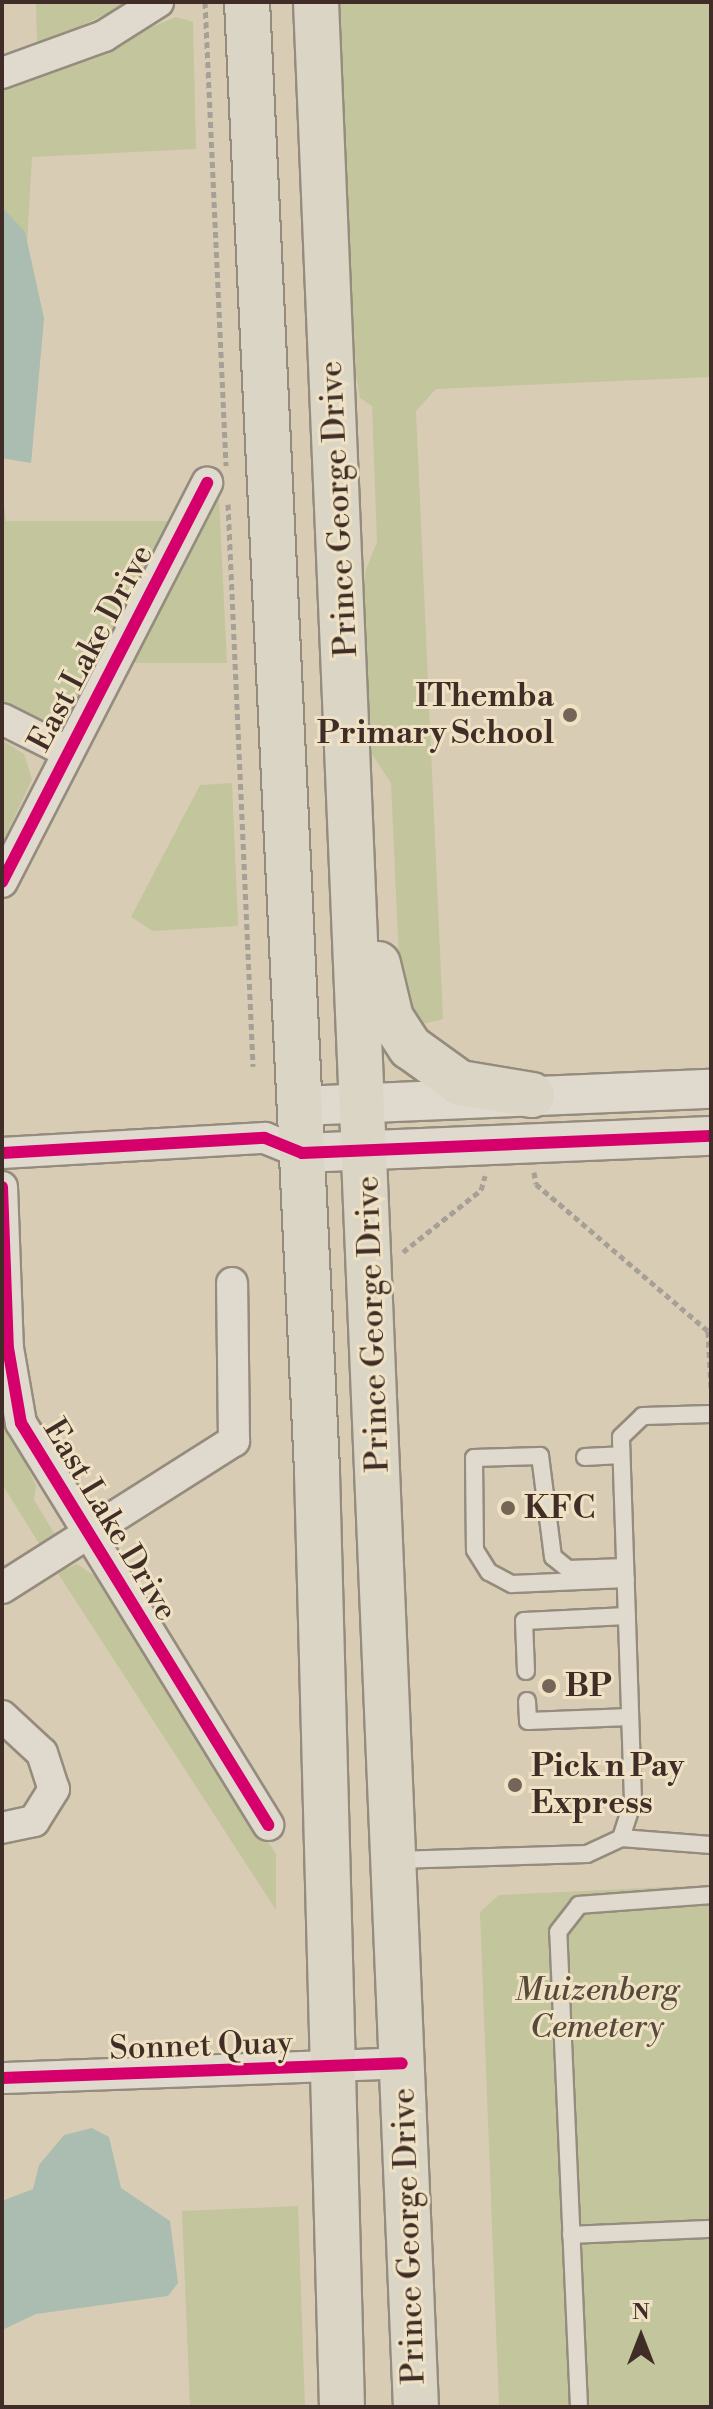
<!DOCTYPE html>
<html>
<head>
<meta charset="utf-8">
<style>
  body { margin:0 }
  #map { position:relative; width:713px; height:2409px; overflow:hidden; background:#d8cdb4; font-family:"Libre Bodoni",serif }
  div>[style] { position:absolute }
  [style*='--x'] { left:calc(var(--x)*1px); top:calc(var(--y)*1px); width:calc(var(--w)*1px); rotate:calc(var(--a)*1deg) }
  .green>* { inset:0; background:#c3c59d }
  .water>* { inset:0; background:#abbdb0 }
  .path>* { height:5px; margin-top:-2.5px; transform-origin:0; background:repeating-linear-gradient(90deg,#a6a096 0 6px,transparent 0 10px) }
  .roads { filter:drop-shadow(2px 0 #958c7e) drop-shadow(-2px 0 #958c7e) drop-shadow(0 2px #958c7e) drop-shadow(0 -2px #958c7e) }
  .service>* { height:16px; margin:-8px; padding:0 8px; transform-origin:8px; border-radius:8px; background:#e0dace }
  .minor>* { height:30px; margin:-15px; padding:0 15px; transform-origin:15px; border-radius:15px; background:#e0dace }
  .tertiary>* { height:38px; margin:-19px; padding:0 19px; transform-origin:19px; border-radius:19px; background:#e0dace }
  .primary>* { height:44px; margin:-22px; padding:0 22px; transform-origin:22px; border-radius:22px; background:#dbd5c6 }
  .cycleway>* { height:12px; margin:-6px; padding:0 6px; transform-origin:6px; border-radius:6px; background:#d6006c }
  .dots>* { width:22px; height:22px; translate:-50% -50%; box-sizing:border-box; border:4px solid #efe2c4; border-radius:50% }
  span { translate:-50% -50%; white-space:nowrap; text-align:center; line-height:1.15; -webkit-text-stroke:6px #efe2c4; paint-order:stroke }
  .street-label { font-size:32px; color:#402d27 }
  .poi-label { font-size:32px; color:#402d27; font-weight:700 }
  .right { translate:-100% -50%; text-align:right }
  .left { translate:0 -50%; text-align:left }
  .park-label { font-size:32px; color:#574a3b; font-style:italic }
  .frame { position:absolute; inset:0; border:4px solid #402d27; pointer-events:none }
  .north { position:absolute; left:601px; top:2297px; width:80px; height:80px; -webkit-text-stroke:6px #efe2c4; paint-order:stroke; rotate:0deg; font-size:22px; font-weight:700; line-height:32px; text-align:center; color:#402d27 }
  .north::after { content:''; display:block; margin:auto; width:28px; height:36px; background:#402d27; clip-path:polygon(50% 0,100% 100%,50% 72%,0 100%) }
</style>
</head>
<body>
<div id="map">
  <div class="green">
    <i style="clip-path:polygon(36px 2px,131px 2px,37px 47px)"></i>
    <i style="clip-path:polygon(330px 2px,711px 2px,711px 377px,436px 389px,416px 411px,443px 1019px,418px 1025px,400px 982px,391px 783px,364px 742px,360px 645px,365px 572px,377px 542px,372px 406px,360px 398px,343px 301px)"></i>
    <i style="clip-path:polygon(176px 17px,193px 22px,196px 149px,32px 157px,26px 262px,44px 318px,31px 463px,2px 458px,2px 89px)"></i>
    <i style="clip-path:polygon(2px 487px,6px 521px,170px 521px,76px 703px,53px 722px,36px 722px,2px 706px)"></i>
    <i style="clip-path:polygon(219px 499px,227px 663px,130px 663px)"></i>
    <i style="clip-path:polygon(2px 740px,24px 754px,32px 779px,2px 844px)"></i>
    <i style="clip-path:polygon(232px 783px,238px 926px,153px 931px,131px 917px,200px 785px)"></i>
    <i style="clip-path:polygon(2px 1412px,36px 1486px,34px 1500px,56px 1536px,43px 1550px,2px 1484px)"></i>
    <i style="clip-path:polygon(77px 1564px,97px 1577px,276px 1854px,276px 1910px,57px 1572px)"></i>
    <i style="clip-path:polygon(711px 1885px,711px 2407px,499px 2407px,480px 1912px,499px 1895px)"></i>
    <i style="clip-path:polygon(298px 2206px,305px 2407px,190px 2407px,182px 2211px)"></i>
  </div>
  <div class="water">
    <i style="clip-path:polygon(2px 207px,25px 232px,44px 318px,31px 463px,2px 458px)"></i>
    <i style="clip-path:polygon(92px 2128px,109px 2137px,121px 2188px,170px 2221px,178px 2283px,168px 2296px,36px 2314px,2px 2330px,2px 2201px,33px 2189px,39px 2165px,64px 2135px)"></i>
  </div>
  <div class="path">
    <i style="--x:205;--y:2;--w:464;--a:87.4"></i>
    <i style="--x:228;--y:504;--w:563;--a:87.45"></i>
    <i style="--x:534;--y:1172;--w:12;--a:81"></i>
    <i style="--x:536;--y:1184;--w:226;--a:40.5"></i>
    <i style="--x:708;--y:1331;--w:57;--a:87"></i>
    <i style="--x:403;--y:1252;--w:100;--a:-38.5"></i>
    <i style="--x:481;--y:1190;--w:15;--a:-74"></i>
  </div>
  <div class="roads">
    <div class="service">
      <i style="--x:585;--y:1457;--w:36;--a:-3"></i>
      <i style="--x:625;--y:1567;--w:57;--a:178"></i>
      <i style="--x:568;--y:1569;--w:19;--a:-141"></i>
      <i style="--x:553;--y:1557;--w:102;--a:-97.3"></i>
      <i style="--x:540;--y:1456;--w:66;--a:178.3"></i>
      <i style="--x:474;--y:1458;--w:92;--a:89.4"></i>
      <i style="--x:475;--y:1550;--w:26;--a:58"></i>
      <i style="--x:489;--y:1572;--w:26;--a:28"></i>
      <i style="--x:512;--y:1584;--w:114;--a:-2.5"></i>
      <i style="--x:526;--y:1671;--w:50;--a:-92.3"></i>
      <i style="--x:524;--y:1621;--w:103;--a:-2.8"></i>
      <i style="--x:527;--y:1701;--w:20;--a:87"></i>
      <i style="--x:528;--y:1721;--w:102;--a:-2.2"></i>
      <i style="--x:621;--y:1838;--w:90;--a:4.4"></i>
      <i style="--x:396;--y:1860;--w:191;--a:-1.8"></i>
      <i style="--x:587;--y:1854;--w:38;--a:-25"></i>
      <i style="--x:621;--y:1838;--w:39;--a:-72"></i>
      <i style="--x:633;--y:1801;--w:364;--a:-91.9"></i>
      <i style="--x:621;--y:1437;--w:30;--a:-44"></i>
      <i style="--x:643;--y:1416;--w:68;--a:-1.7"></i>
      <i style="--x:571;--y:2235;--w:140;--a:-2.5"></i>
      <i style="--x:579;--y:2407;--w:475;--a:-92.5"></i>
      <i style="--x:558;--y:1932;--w:34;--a:-52"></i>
      <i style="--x:579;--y:1905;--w:132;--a:-4.3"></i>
    </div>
    <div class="minor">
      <i style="--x:2;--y:73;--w:109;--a:-19.9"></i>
      <i style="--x:104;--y:36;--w:64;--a:-32.2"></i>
      <i style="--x:2;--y:719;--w:72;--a:26.6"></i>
      <i style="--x:2;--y:882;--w:449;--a:-62.8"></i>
      <i style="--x:2;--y:1153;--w:263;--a:-3.3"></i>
      <i style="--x:265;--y:1138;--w:40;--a:22"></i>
      <i style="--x:2;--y:1187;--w:161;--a:87.9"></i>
      <i style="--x:8;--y:1348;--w:76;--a:80.2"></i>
      <i style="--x:21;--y:1423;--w:472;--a:58.4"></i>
      <i style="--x:2;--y:1588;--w:275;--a:-32.4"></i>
      <i style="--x:234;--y:1441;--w:158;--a:-90.7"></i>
      <i style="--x:2;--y:1716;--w:54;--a:42.8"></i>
      <i style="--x:42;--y:1753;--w:38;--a:72"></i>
      <i style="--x:54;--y:1789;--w:38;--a:122"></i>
      <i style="--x:34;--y:1821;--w:33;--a:168"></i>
      <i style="--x:2;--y:2078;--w:400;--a:-2.1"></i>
    </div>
    <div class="tertiary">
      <i style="--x:300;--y:1106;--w:411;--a:-2.4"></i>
      <i style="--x:302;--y:1153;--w:409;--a:-2.4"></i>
    </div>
    <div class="primary">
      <i style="--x:247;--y:2;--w:1472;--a:87.27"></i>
      <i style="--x:317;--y:1472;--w:935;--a:88.47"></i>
      <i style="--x:316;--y:2;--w:2407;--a:87.62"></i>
      <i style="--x:378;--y:964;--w:56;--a:76.5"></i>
      <i style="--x:391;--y:1018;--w:35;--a:57"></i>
      <i style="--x:410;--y:1047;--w:62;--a:35.8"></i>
      <i style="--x:460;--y:1083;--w:73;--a:9.5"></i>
    </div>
  </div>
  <div class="cycleway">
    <i style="--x:2;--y:882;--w:449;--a:-62.8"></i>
    <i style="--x:2;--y:1153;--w:263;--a:-3.3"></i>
    <i style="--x:265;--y:1138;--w:40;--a:22"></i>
    <i style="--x:302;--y:1153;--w:409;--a:-2.4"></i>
    <i style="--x:2;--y:1187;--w:161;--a:87.9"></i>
    <i style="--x:8;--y:1348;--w:76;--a:80.2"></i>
    <i style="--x:21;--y:1423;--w:472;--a:58.4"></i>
    <i style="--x:2;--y:2078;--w:400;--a:-2.1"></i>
  </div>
  <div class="dots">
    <i style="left:570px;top:715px;background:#756558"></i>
    <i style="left:508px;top:1508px;background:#756558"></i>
    <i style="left:549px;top:1686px;background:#756558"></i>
    <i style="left:515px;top:1785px;background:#756558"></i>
  </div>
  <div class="street-label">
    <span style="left:339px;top:509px;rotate:-93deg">Prince George Drive</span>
    <span style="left:91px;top:648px;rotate:-62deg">East Lake Drive</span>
    <span style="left:373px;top:1324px;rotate:-92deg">Prince George Drive</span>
    <span style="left:110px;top:1520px;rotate:59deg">East Lake Drive</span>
    <span style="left:201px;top:2046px;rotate:-2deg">Sonnet Quay</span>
    <span style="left:409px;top:2236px;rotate:-92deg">Prince George Drive</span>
  </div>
  <div class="poi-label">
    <span class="right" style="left:554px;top:715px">IThemba<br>Primary School</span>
    <span class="left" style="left:524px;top:1508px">KFC</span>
    <span class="left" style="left:565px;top:1686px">BP</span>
    <span class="left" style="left:531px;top:1785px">Pick n Pay<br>Express</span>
  </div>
  <div class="park-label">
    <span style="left:597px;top:2009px">Muizenberg<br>Cemetery</span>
  </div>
  <div class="frame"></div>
  <div class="north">N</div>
</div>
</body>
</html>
